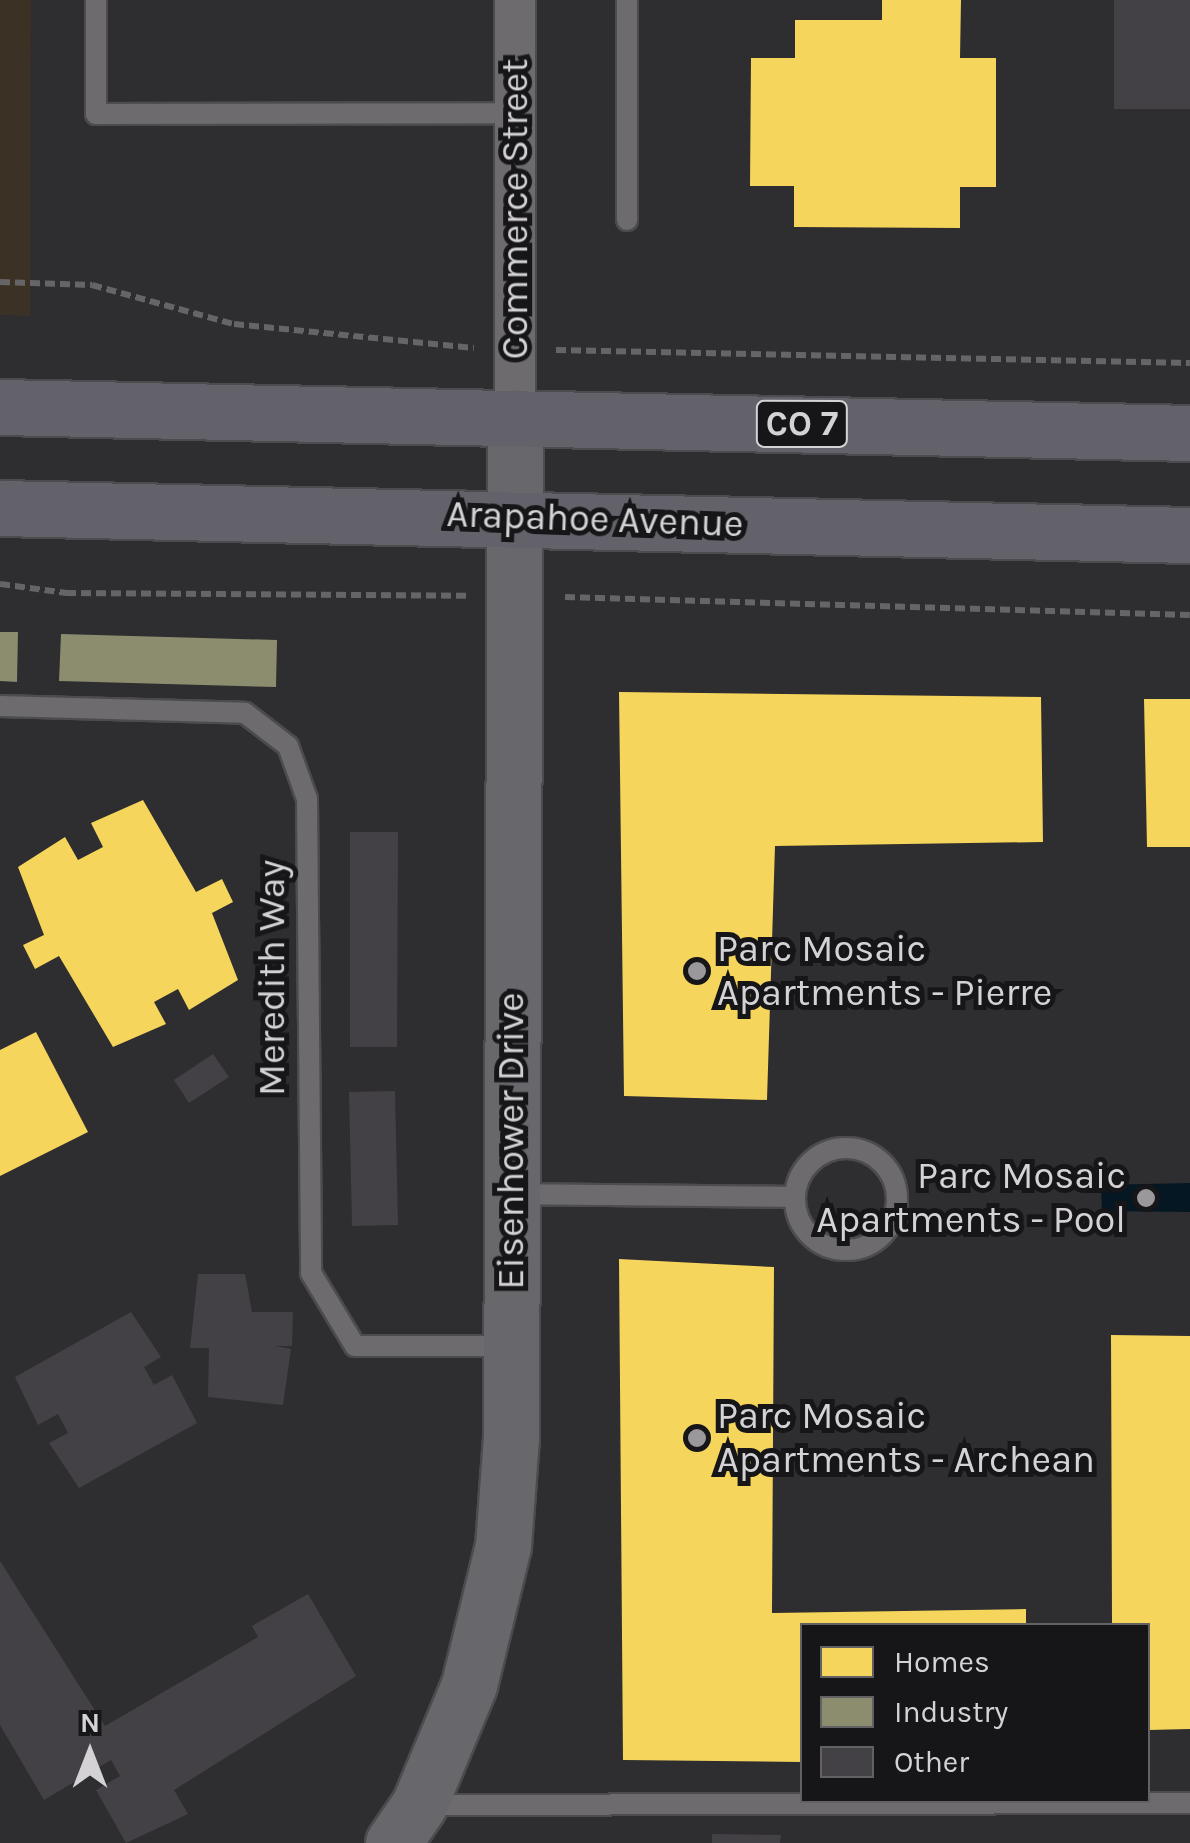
<!DOCTYPE html>
<html>
<head>
<meta charset="utf-8">
<style>
  body { margin:0 }
  #map { position:relative; width:1190px; height:1843px; overflow:hidden; background:#2e2d2f; font-family:Karla,sans-serif }
  div>[style] { position:absolute }
  [style*='--x'] { left:calc(var(--x)*1px); top:calc(var(--y)*1px); width:calc(var(--w)*1px); rotate:calc(var(--a)*1deg) }
  .commercial>* { inset:0; background:#3b3225 }
  .water>* { inset:0; background:#041723 }
  .homes>* { inset:0; background:#f6d55c }
  .industry>* { inset:0; background:#8c8c6e }
  .building>* { inset:0; background:#444146 }
  .path>* { height:6px; margin-top:-3px; transform-origin:0; background:repeating-linear-gradient(90deg,#656466 0 10px,transparent 0 15px) }
  .roads { filter:drop-shadow(2px 0 #4c4b4d) drop-shadow(-2px 0 #4c4b4d) drop-shadow(0 2px #4c4b4d) drop-shadow(0 -2px #4c4b4d) }
  .lane>* { height:20px; margin:-10px; padding:0 10px; transform-origin:10px; border-radius:10px; background:#6d6b6d }
  .lane>.ring { margin:-10px; padding:0; box-sizing:content-box; background:none; border:20px solid #6d6b6d; border-radius:50% }
  .street>* { height:40px; margin:-20px; padding:0 20px; transform-origin:20px; border-radius:20px; background:#6d6b6d }
  .secondary>* { height:55px; margin:-27.5px; padding:0 27.5px; transform-origin:27.5px; border-radius:27.5px; background:#68676b }
  .primary>* { height:55px; margin:-27.5px; padding:0 27.5px; transform-origin:27.5px; border-radius:27.5px; background:#63626a }
  .dots>* { width:28px; height:28px; translate:-50% -50%; box-sizing:border-box; border:5px solid #161517; border-radius:50% }
  span { translate:-50% -50%; white-space:nowrap; text-align:center; line-height:1.15; -webkit-text-stroke:10px #161517; paint-order:stroke }
  .shield-label span { padding:2px 8px; background:#161517; border:2px solid; border-radius:8px; -webkit-text-stroke-width:0 }
  .shield-label { font-size:35px; color:#d4d2d5; font-weight:700 }
  .street-label { font-size:38px; color:#d4d2d5 }
  .poi-label { font-size:38px; color:#d4d2d5 }
  .left { translate:0 -50%; text-align:left }
  .right { translate:-100% -50%; text-align:right }
  .legend { position:absolute; left:800px; top:1623px; width:350px; height:180px; box-sizing:border-box; background:#161517; border:2px solid #626163; margin:0; padding:12px 18px; list-style:none; font-size:30px; color:#d4d2d5 }
  .legend li { display:flex; align-items:center; gap:20px; height:50px }
  .legend b { width:50px; border:2px solid #626163 }
  .north { position:absolute; left:40px; top:1703px; width:100px; height:100px; -webkit-text-stroke:8px #161517; paint-order:stroke; rotate:0deg; font-size:28px; font-weight:700; line-height:40px; text-align:center; color:#d4d2d5 }
  .north::after { content:''; display:block; margin:auto; width:35px; height:45px; background:#d4d2d5; clip-path:polygon(50% 0,100% 100%,50% 72%,0 100%) }
</style>
</head>
<body>
<div id="map">
  <div class="commercial">
    <i style="clip-path:polygon(0 0,31px 0,30px 316px,0 315px)"></i>
  </div>
  <div class="water">
    <i style="clip-path:polygon(1190px 1183px,1190px 1212px,1102px 1211px,1101px 1185px)"></i>
  </div>
  <div class="homes">
    <i style="clip-path:polygon(882px 0,961px 0,960px 58px,996px 58px,996px 187px,960px 187px,960px 228px,794px 227px,794px 186px,750px 186px,751px 58px,795px 58px,795px 20px,882px 20px)"></i>
    <i style="clip-path:polygon(619px 692px,1041px 697px,1043px 842px,775px 846px,767px 1100px,624px 1096px)"></i>
    <i style="clip-path:polygon(1144px 699px,1190px 699px,1190px 847px,1147px 847px)"></i>
    <i style="clip-path:polygon(143px 800px,196px 892px,222px 879px,233px 902px,212px 913px,238px 980px,189px 1010px,178px 989px,154px 1002px,166px 1024px,113px 1047px,59px 956px,35px 969px,23px 945px,44px 935px,18px 867px,65px 837px,78px 860px,103px 847px,91px 823px)"></i>
    <i style="clip-path:polygon(36px 1032px,88px 1132px,0 1176px,0 1050px)"></i>
    <i style="clip-path:polygon(619px 1259px,774px 1267px,772px 1613px,1026px 1609px,1026px 1626px,802px 1626px,802px 1762px,623px 1760px)"></i>
    <i style="clip-path:polygon(1111px 1335px,1190px 1336px,1190px 1729px,1148px 1730px,1148px 1626px,1112px 1626px)"></i>
  </div>
  <div class="industry">
    <i style="clip-path:polygon(0 632px,18px 632px,17px 682px,0 681px)"></i>
    <i style="clip-path:polygon(61px 634px,277px 640px,276px 687px,59px 681px)"></i>
  </div>
  <div class="building">
    <i style="clip-path:polygon(1114px 0,1190px 0,1190px 109px,1114px 109px)"></i>
    <i style="clip-path:polygon(350px 832px,398px 832px,397px 1047px,350px 1047px)"></i>
    <i style="clip-path:polygon(213px 1054px,229px 1077px,189px 1103px,174px 1080px)"></i>
    <i style="clip-path:polygon(395px 1091px,398px 1225px,352px 1226px,349px 1092px)"></i>
    <i style="clip-path:polygon(198px 1274px,245px 1274px,252px 1312px,293px 1312px,292px 1346px,275px 1346px,291px 1349px,283px 1405px,208px 1397px,209px 1348px,190px 1348px)"></i>
    <i style="clip-path:polygon(131px 1312px,161px 1357px,144px 1367px,154px 1385px,172px 1375px,197px 1423px,79px 1488px,49px 1443px,68px 1433px,58px 1414px,38px 1425px,15px 1377px)"></i>
    <i style="clip-path:polygon(0 1561px,105px 1726px,258px 1637px,252px 1626px,308px 1594px,356px 1676px,174px 1790px,188px 1814px,126px 1843px,96px 1790px,120px 1776px,111px 1760px,44px 1800px,0 1725px)"></i>
    <i style="clip-path:polygon(712px 1834px,781px 1835px,780px 1843px,712px 1843px)"></i>
  </div>
  <div class="path">
    <i style="--x:0;--y:282;--w:92;--a:1.9"></i>
    <i style="--x:92;--y:285;--w:147;--a:15.4"></i>
    <i style="--x:234;--y:324;--w:241;--a:5.7"></i>
    <i style="--x:556;--y:350;--w:634;--a:1.17"></i>
    <i style="--x:0;--y:584;--w:67;--a:7.8"></i>
    <i style="--x:66;--y:593;--w:402;--a:0.4"></i>
    <i style="--x:565;--y:597;--w:625;--a:1.65"></i>
  </div>
  <div class="roads">
    <div class="lane">
      <i style="--x:96;--y:0;--w:114;--a:90"></i>
      <i style="--x:96;--y:114;--w:419;--a:-0.1"></i>
      <i style="--x:627;--y:0;--w:220;--a:90"></i>
      <i style="--x:0;--y:706;--w:245;--a:1.6"></i>
      <i style="--x:245;--y:713;--w:54;--a:37.5"></i>
      <i style="--x:288;--y:746;--w:56;--a:70.3"></i>
      <i style="--x:307;--y:799;--w:474;--a:89.5"></i>
      <i style="--x:311;--y:1273;--w:85;--a:58.9"></i>
      <i style="--x:355;--y:1346;--w:153;--a:0"></i>
      <i class="ring" style="left:795px;top:1148px;width:82px;height:82px"></i>
      <i style="--x:513;--y:1194;--w:281;--a:0.6"></i>
      <i style="--x:422;--y:1805;--w:768;--a:-0.15"></i>
    </div>
    <div class="street">
      <i style="--x:515;--y:0;--w:417;--a:90"></i>
    </div>
    <div class="secondary">
      <i style="--x:393;--y:1843;--w:46;--a:-55.6"></i>
      <i style="--x:419;--y:1805;--w:130;--a:-67.4"></i>
      <i style="--x:469;--y:1685;--w:143;--a:-76.3"></i>
      <i style="--x:503;--y:1546;--w:108;--a:-85.8"></i>
      <i style="--x:511;--y:1438;--w:1021;--a:-89.78"></i>
    </div>
    <div class="primary">
      <i style="--x:0;--y:407;--w:1190;--a:1.25"></i>
      <i style="--x:0;--y:508;--w:1190;--a:1.3"></i>
    </div>
  </div>
  <div class="dots">
    <i style="left:697px;top:971px;background:#9a989b"></i>
    <i style="left:1146px;top:1198px;background:#9a989b"></i>
    <i style="left:697px;top:1438px;background:#9a989b"></i>
  </div>
  <div class="shield-label">
    <span style="left:802px;top:424px">CO 7</span>
  </div>
  <div class="street-label">
    <span style="left:515px;top:209px;rotate:-90deg">Commerce Street</span>
    <span style="left:595px;top:519px;rotate:2deg">Arapahoe Avenue</span>
    <span style="left:272px;top:978px;rotate:-90deg">Meredith Way</span>
    <span style="left:511px;top:1141px;rotate:-90deg">Eisenhower Drive</span>
  </div>
  <div class="poi-label">
    <span class="left" style="left:717px;top:971px">Parc Mosaic<br>Apartments - Pierre</span>
    <span class="right" style="left:1126px;top:1198px">Parc Mosaic<br>Apartments - Pool</span>
    <span class="left" style="left:717px;top:1438px">Parc Mosaic<br>Apartments - Archean</span>
  </div>
  <ul class="legend">
  <li><b style="height:28px;background:#f6d55c"></b>Homes</li>
  <li><b style="height:28px;background:#8c8c6e"></b>Industry</li>
  <li><b style="height:28px;background:#444146"></b>Other</li>
  </ul>
  <div class="north">N</div>
</div>
</body>
</html>
